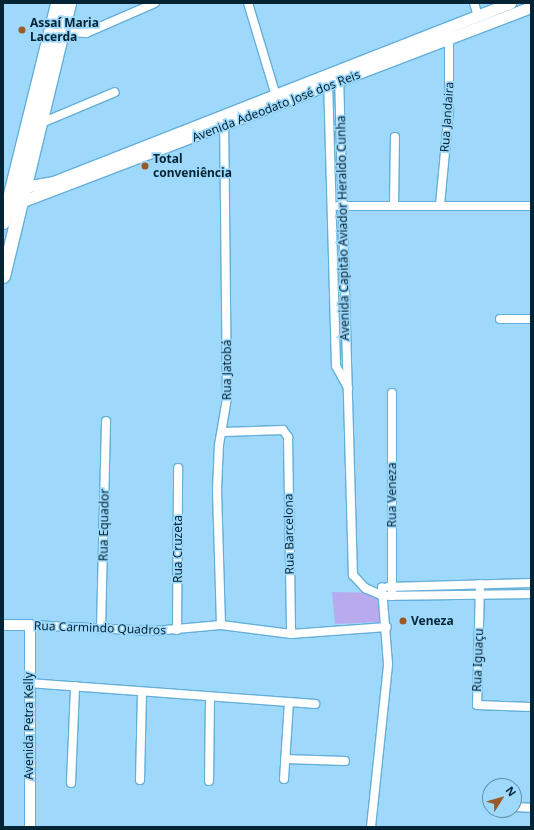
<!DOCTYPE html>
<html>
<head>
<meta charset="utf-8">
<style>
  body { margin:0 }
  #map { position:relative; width:534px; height:830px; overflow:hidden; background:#9ed9fc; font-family:"Noto Sans",sans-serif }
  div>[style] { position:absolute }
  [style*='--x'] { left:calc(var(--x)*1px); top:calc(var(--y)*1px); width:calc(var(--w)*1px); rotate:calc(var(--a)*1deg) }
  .green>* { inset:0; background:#b9aaee }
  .roads { filter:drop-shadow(1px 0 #64afd9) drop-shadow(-1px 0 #64afd9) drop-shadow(0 1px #64afd9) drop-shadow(0 -1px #64afd9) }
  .minor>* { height:8px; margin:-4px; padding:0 4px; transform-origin:4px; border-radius:4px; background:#fff }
  .tertiary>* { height:10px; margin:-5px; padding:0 5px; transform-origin:5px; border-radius:5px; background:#fff }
  .secondary>* { height:11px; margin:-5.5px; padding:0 5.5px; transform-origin:5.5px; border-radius:5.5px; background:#fff }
  .primary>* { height:13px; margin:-6.5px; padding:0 6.5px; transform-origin:6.5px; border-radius:6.5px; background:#fff }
  .dots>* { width:11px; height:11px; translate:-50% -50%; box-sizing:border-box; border:2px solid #9ed9fc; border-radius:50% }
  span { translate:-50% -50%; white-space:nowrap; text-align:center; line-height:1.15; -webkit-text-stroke:3.5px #9ed9fc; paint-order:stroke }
  .poi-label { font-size:12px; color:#032434; font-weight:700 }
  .left { translate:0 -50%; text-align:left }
  .street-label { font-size:12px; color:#032434 }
  .frame { position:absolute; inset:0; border:4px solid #032434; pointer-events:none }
  .north { position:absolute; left:482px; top:778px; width:40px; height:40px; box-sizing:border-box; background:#9ed9fc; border:1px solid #6091ac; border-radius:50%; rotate:53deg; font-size:11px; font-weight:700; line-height:16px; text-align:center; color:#032434 }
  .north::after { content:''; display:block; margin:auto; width:14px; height:18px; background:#9b5927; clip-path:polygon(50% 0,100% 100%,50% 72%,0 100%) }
</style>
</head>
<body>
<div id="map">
  <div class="green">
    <i style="clip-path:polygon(332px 592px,378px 593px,380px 622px,335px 624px)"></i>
  </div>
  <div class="roads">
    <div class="minor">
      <i style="--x:248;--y:3;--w:100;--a:73.2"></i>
      <i style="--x:474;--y:3;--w:14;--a:73"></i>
      <i style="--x:58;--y:32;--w:28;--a:2"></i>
      <i style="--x:86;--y:33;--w:75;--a:-23.5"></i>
      <i style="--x:339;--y:75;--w:500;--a:88.4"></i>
      <i style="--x:353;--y:575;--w:18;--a:47"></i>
      <i style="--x:365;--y:588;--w:20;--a:24"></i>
      <i style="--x:383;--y:596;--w:148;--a:-0.8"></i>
      <i style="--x:328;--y:79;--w:287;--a:88.4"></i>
      <i style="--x:336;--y:366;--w:25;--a:61"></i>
      <i style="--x:39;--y:124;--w:82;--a:-22.8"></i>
      <i style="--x:440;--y:205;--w:95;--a:-84.6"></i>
      <i style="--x:449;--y:110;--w:77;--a:-90"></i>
      <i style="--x:338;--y:206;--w:193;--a:0"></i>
      <i style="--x:394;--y:206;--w:69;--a:-89.2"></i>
      <i style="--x:500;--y:319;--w:31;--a:0"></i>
      <i style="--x:392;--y:393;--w:203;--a:90"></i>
      <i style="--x:223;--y:432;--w:60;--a:-1.9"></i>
      <i style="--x:283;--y:430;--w:9;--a:54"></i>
      <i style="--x:288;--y:437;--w:197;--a:89.1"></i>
      <i style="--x:480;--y:584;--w:121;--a:91.4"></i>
      <i style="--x:477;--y:705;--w:54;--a:2.1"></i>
      <i style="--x:388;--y:587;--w:143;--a:-1.6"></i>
      <i style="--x:30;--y:625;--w:124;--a:2.8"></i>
      <i style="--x:154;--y:631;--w:67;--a:-5.1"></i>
      <i style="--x:221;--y:625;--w:71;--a:7.3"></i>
      <i style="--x:291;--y:634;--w:96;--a:-4.2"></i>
      <i style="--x:221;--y:625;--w:135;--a:-91.7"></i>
      <i style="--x:217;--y:490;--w:45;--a:-87.5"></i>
      <i style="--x:219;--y:445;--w:48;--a:-80.3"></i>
      <i style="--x:227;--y:398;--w:279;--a:-90.6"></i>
      <i style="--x:101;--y:628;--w:207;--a:-88.6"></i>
      <i style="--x:177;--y:630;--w:162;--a:-89.6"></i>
      <i style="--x:29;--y:683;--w:287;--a:4.2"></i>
      <i style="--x:285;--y:759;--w:60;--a:1.9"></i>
      <i style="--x:284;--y:779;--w:77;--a:-86.3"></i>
      <i style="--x:140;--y:780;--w:88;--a:-88.7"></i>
      <i style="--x:209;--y:781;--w:83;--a:-89.3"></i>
      <i style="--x:71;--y:783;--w:97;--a:-87.6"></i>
      <i style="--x:514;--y:807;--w:17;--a:3"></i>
      <i style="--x:371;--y:827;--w:164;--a:-84"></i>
      <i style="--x:388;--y:664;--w:77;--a:-94.5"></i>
    </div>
    <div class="tertiary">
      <i style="--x:3;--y:625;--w:27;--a:0"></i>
      <i style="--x:30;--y:625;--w:202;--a:90"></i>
    </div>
    <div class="secondary">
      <i style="--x:19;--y:188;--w:35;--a:-10"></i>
      <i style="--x:53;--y:182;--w:491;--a:-21.4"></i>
      <i style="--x:20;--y:202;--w:547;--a:-20.89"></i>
    </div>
    <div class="primary">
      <i style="--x:3;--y:222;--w:226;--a:-76.1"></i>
      <i style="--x:3;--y:276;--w:281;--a:-76.4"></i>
    </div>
  </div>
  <div class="dots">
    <i style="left:22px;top:30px;background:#9b5927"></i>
    <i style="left:145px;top:166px;background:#9b5927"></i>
    <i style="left:403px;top:621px;background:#9b5927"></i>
  </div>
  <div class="poi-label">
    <span class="left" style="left:30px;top:30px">Assaí Maria<br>Lacerda</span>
    <span class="left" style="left:153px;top:166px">Total<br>conveniência</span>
    <span class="left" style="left:411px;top:621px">Veneza</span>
  </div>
  <div class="street-label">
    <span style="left:276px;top:106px;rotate:-21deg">Avenida Adeodato José dos Reis</span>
    <span style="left:447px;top:117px;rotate:-86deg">Rua Jandaira</span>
    <span style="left:343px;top:228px;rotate:-91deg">Avenida Capitão Aviador Heraldo Cunha</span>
    <span style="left:227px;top:370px;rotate:-90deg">Rua Jatobá</span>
    <span style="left:392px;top:495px;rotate:-90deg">Rua Veneza</span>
    <span style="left:104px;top:525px;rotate:-89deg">Rua Equador</span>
    <span style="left:289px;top:534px;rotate:-91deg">Rua Barcelona</span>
    <span style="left:178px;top:549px;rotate:-90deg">Rua Cruzeta</span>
    <span style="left:100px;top:628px;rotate:2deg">Rua Carmindo Quadros</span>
    <span style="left:478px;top:660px;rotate:-88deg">Rua Iguaçu</span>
    <span style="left:29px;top:726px;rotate:-90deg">Avenida Petra Kelly</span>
  </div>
  <div class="frame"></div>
  <div class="north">N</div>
</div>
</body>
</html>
